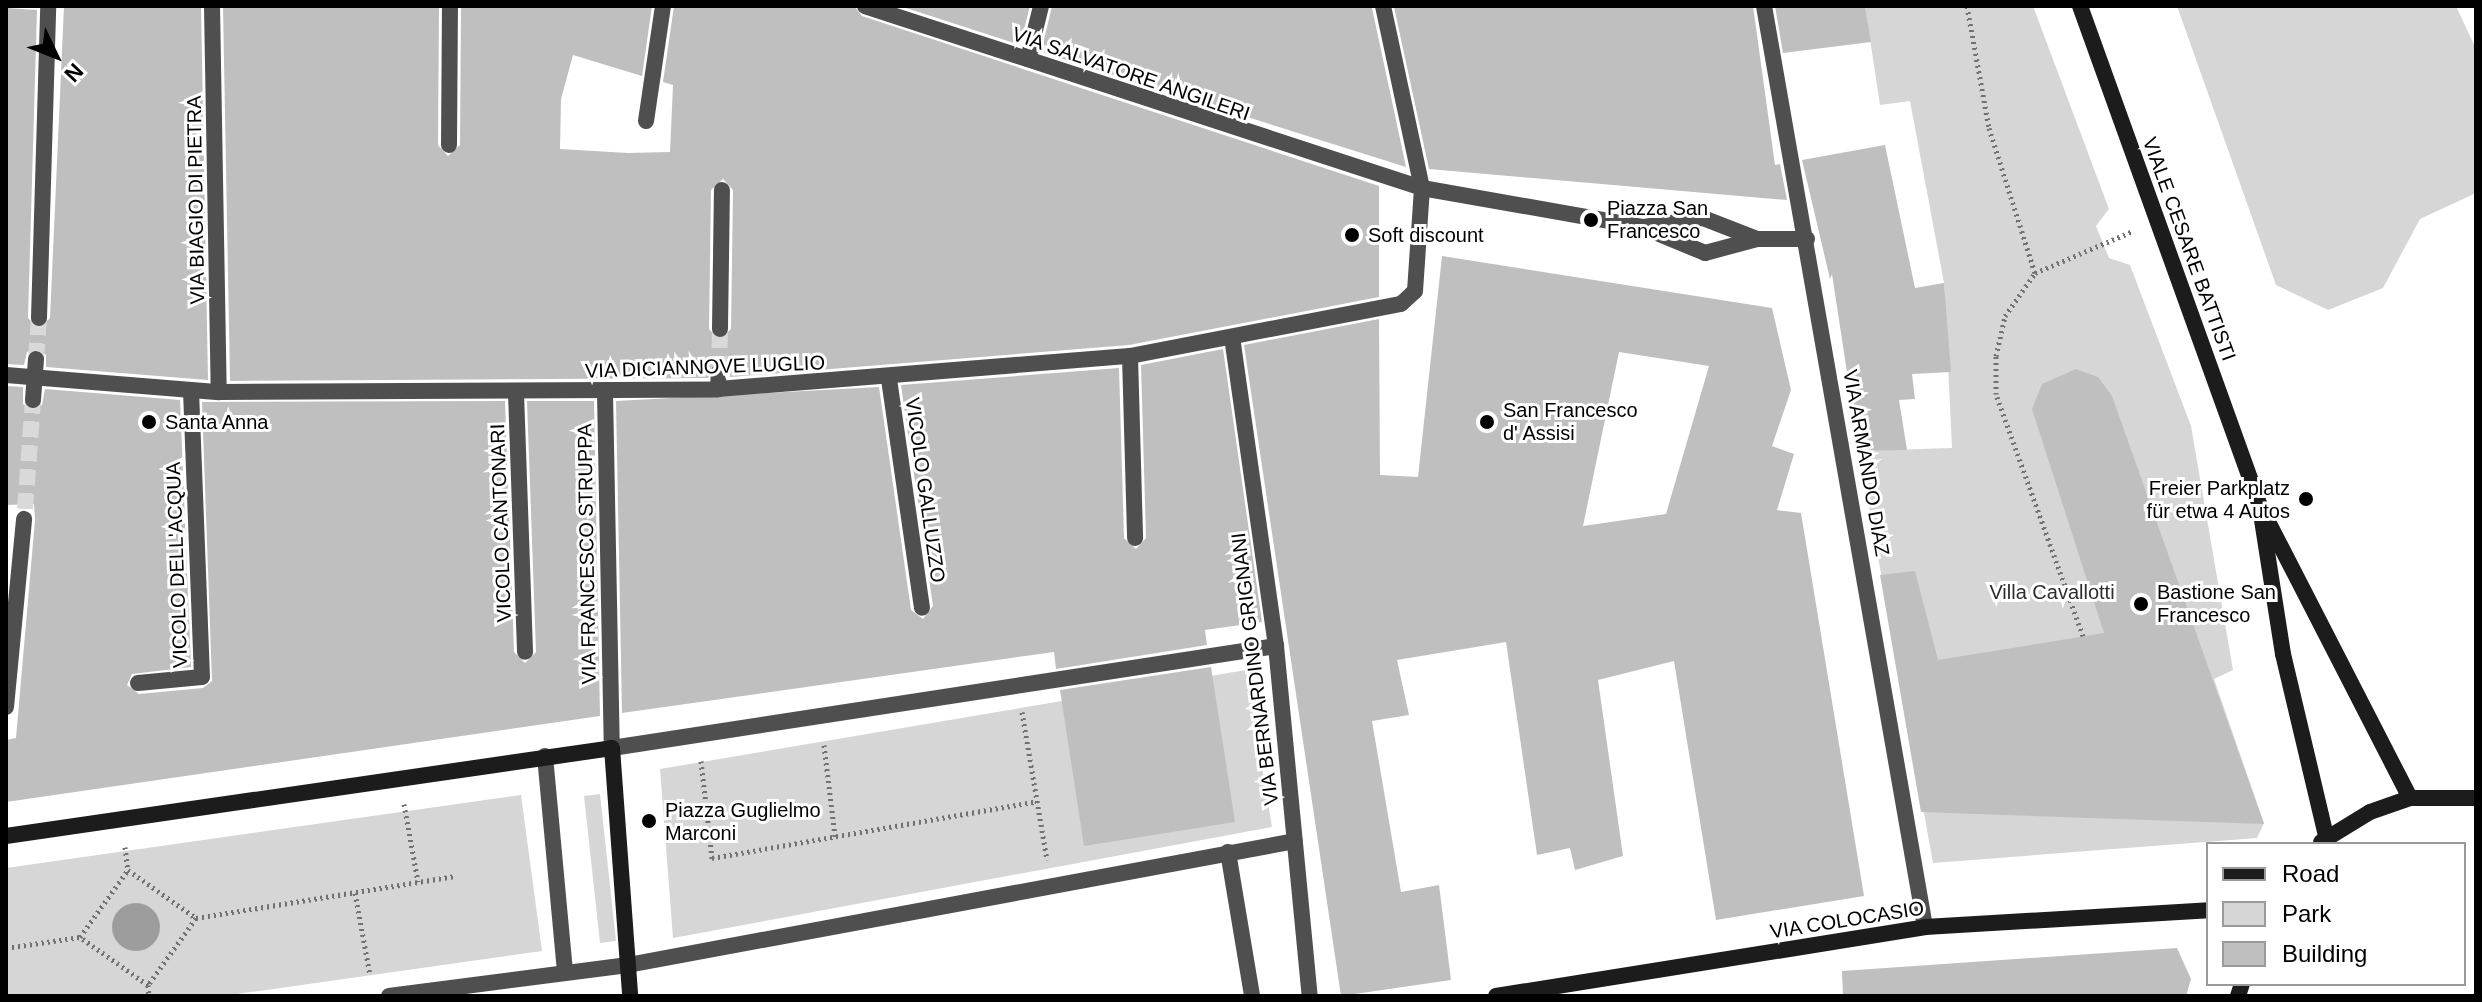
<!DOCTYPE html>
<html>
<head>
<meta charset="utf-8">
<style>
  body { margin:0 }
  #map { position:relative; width:2482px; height:1002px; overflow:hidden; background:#fff; font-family:Arial,sans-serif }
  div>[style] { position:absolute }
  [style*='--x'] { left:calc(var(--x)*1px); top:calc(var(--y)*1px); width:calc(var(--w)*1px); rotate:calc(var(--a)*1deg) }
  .green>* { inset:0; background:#d6d6d6 }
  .water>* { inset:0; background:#9d9d9d }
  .round { border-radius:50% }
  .building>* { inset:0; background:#bfbfbf }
  .street-tunnel>* { height:16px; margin-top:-8px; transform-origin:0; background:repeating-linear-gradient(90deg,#d9d9d9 0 16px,transparent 0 24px) }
  .path>* { height:5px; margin-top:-2.5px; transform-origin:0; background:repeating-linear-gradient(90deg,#717171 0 2px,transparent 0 6px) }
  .street>* { height:16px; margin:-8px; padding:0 8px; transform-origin:8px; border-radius:8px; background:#4f4f4f }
  .secondary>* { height:16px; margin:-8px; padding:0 8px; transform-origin:8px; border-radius:8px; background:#1c1c1c }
  .dots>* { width:22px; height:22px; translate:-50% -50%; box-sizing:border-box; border:4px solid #fff; border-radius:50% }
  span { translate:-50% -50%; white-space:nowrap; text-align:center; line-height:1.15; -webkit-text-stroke:6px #fff; paint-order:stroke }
  .street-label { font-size:20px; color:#000 }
  .poi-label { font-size:20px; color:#000 }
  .left { translate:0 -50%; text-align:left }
  .right { translate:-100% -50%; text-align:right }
  .park-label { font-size:20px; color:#2d2d2d }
  .frame { position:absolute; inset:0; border:8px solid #000; pointer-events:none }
  .legend { position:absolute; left:2206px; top:842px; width:260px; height:144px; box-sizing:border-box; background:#fff; border:2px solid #999; margin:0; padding:10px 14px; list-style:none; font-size:24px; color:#000 }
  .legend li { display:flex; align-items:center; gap:16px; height:40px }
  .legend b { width:40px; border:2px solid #999 }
  .north { position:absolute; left:16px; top:16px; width:80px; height:80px; -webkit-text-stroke:6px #fff; paint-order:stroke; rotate:133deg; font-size:22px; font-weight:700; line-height:32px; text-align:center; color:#000 }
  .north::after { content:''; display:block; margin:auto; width:28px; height:36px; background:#000; clip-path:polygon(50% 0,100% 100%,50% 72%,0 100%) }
</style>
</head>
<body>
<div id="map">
  <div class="green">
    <i style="clip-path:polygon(1865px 6px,2033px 6px,2109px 209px,2096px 226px,2109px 258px,2130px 265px,2191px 426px,2233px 670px,2214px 679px,2264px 823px,2257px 838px,1933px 863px,1859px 451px,1952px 448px,1944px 283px,1910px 101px,1880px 105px)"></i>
    <i style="clip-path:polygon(2177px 6px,2456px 6px,2476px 49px,2476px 193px,2420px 219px,2383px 288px,2328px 310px,2276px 285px)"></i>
    <i style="clip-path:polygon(1246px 670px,1272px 827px,673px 938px,660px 769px)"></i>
    <i style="clip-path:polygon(600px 794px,616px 941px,600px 943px,584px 796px)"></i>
    <i style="clip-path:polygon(521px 795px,542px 951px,223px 996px,6px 996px,6px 868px)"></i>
  </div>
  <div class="water">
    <i class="round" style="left:112px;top:903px;width:48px;height:48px"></i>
  </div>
  <div class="building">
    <i style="clip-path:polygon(64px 6px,201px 6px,208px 380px,46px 367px,46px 355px,38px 348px,27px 352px,24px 365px,6px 364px,6px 8px,37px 10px,28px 318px,39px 329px,50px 318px)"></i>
    <i style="clip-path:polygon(evenodd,223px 6px,439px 6px,438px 145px,448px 156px,460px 145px,461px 6px,652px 6px,642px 76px,573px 55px,561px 99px,560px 149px,628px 153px,670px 152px,673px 85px,663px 82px,674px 6px,854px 6px,862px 16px,1379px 186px,1379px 297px,1129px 345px,730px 377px,728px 366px,719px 361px,708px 378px,230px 381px,223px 6px,723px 179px,733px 190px,731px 329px,719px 340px,709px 329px,711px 190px,723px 179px)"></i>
    <i style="clip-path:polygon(900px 6px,1030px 6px,1020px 45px)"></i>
    <i style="clip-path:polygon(1052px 6px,1372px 8px,1406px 167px,1041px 52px)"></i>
    <i style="clip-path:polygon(1753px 6px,1775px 165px,1780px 164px,1787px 200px,1429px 169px,1394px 7px)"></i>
    <i style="clip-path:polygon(1775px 6px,1865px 6px,1871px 42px,1783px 53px)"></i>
    <i style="clip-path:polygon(1885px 145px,1915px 288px,1944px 283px,1951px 372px,1912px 374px,1915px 399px,1899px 400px,1907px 450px,1859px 451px,1832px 274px,1830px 279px,1802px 160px)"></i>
    <i style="clip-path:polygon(evenodd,1442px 256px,1772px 308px,1791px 390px,1772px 446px,1794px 454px,1777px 510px,1801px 513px,1864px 896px,1716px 920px,1674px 661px,1598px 680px,1623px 856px,1575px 870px,1570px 848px,1537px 855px,1506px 642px,1397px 660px,1409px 715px,1372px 721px,1401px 892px,1439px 885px,1451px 980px,1341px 996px,1244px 345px,1379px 319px,1380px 475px,1418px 477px,1442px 256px,1619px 352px,1709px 366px,1666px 514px,1583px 526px,1619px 352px)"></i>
    <i style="clip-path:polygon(1223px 349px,1262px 622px,1205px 630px,1207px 645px,1056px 669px,1054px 652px,622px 713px,616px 401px,879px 387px,911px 610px,923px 619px,933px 606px,901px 385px,1119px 368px,1124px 538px,1136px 549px,1146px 538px,1141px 365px)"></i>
    <i style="clip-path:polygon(2076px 369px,2098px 377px,2112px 396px,2264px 824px,1921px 812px,1880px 575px,1915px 571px,1938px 660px,2104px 633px,2032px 409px,2042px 384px)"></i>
    <i style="clip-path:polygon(6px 386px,23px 387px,23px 404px,31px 411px,42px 405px,45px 389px,180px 400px,191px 667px,132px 674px,127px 685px,139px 694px,203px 688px,212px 681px,202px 402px,505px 401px,514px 652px,525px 663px,536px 652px,527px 401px,594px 401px,600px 716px,6px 802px,6px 740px,16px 738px,35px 520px,34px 504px,6px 505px)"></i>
    <i style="clip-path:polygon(1211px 667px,1235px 822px,1084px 846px,1060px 690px)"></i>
    <i style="clip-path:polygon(2177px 948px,2191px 979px,2186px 996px,1843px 996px,1842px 971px)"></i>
  </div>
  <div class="street-tunnel">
    <i style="--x:36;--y:359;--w:41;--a:-85.8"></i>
    <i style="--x:719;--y:372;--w:43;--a:-88.7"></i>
    <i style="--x:25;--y:509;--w:109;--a:-85.8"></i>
  </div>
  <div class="path">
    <i style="--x:1967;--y:6;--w:124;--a:79.8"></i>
    <i style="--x:1989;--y:128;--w:152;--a:72.4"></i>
    <i style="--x:2083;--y:636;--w:257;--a:-109.8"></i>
    <i style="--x:1996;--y:394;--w:38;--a:-90"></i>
    <i style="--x:1996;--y:356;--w:41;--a:-77.3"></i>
    <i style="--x:2005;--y:316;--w:52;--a:-55.1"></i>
    <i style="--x:2035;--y:273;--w:107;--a:-23.2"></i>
    <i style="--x:1022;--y:712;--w:150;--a:80.4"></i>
    <i style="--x:824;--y:745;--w:92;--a:83.1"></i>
    <i style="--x:701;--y:761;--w:98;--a:83.5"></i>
    <i style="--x:712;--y:858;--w:330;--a:-9.9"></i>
    <i style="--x:404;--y:804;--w:79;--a:79.8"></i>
    <i style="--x:125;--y:847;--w:23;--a:83"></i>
    <i style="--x:355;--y:893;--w:83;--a:79.6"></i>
    <i style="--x:196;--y:918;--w:82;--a:125.6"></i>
    <i style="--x:148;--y:985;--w:83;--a:-144.8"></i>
    <i style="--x:80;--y:937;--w:82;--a:-54.4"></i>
    <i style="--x:128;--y:870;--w:83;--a:35.2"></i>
    <i style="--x:196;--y:918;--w:261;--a:-9.2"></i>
    <i style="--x:6;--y:948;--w:75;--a:-8.5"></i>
    <i style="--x:148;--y:985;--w:11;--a:85"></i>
  </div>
  <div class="street">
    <i style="--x:212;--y:6;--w:386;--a:89"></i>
    <i style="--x:1383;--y:6;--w:186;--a:77.9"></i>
    <i style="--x:1422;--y:188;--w:225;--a:10"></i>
    <i style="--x:1644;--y:227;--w:60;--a:-8.7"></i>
    <i style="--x:1703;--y:218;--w:58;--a:21.3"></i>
    <i style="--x:1757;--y:239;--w:50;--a:0"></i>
    <i style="--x:1764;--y:6;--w:935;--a:80.08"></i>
    <i style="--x:1028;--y:59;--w:55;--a:-76.2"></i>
    <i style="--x:646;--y:121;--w:116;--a:-81.6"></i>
    <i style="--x:449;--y:145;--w:139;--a:-89.6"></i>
    <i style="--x:1645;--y:228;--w:65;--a:22.6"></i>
    <i style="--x:1705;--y:253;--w:54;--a:-15.1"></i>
    <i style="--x:39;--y:318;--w:312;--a:-88.3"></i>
    <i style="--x:720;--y:329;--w:139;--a:-89.2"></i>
    <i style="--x:1232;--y:337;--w:312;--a:81.9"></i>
    <i style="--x:1276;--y:646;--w:352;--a:84.5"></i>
    <i style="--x:1130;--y:356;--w:182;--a:88.4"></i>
    <i style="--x:6;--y:375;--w:214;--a:4.6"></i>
    <i style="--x:219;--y:392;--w:499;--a:-0.3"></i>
    <i style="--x:718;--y:389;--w:413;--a:-4.6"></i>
    <i style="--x:1130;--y:356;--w:276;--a:-10.9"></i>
    <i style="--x:1401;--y:304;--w:19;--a:-43"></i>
    <i style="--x:1415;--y:291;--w:103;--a:-86.1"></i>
    <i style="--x:1422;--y:188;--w:586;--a:-161.91"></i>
    <i style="--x:889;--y:379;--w:231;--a:81.8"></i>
    <i style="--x:718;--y:389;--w:17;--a:-87"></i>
    <i style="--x:516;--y:393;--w:259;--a:88"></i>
    <i style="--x:605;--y:393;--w:355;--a:88.9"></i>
    <i style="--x:612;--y:748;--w:672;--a:-8.73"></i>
    <i style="--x:33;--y:400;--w:41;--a:-85.8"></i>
    <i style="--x:138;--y:683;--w:64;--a:-5.4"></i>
    <i style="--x:202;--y:677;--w:286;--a:-92.2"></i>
    <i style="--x:6;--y:707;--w:189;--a:-84.5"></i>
    <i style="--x:545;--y:756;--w:217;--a:84.7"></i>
    <i style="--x:1228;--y:852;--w:146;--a:80.5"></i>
    <i style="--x:389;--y:996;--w:241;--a:-7.4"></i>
    <i style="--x:628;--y:965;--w:678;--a:-10.53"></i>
  </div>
  <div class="secondary">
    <i style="--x:2080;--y:6;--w:531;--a:70.2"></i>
    <i style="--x:2260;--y:506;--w:328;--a:62.8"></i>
    <i style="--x:2262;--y:520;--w:136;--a:81.1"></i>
    <i style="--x:2283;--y:654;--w:187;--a:76.7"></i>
    <i style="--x:6;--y:836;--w:612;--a:-8.26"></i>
    <i style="--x:612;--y:748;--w:249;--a:85.8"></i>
    <i style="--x:2321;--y:842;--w:57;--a:-31.5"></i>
    <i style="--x:2370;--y:812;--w:42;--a:-19.3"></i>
    <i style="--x:2410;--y:798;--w:66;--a:0"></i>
    <i style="--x:1496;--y:996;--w:435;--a:-9.1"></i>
    <i style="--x:1925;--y:927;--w:284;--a:-3.4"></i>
    <i style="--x:2238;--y:996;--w:13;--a:-72"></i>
  </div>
  <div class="dots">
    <i style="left:1591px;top:220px;background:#000"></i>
    <i style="left:1352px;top:235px;background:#000"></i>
    <i style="left:149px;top:422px;background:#000"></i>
    <i style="left:1487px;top:422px;background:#000"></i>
    <i style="left:2306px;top:499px;background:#000"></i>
    <i style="left:2141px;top:604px;background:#000"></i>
    <i style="left:649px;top:821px;background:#000"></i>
  </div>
  <div class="street-label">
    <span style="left:1131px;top:74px;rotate:19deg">VIA SALVATORE ANGILERI</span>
    <span style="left:196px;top:200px;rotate:-91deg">VIA BIAGIO DI PIETRA</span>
    <span style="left:2189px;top:249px;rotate:70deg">VIALE CESARE BATTISTI</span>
    <span style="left:705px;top:367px;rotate:-2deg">VIA DICIANNOVE LUGLIO</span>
    <span style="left:1866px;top:463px;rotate:80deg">VIA ARMANDO DIAZ</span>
    <span style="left:925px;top:490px;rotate:82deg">VICOLO GALLUZZO</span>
    <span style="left:501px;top:523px;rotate:-92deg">VICOLO CANTONARI</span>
    <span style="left:587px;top:554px;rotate:-91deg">VIA FRANCESCO STRUPPA</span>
    <span style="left:177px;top:565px;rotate:-92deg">VICOLO DELL'ACQUA</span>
    <span style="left:1255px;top:669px;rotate:-97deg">VIA BERNARDINO GRIGNANI</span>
    <span style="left:1847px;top:920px;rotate:-9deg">VIA COLOCASIO</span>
  </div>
  <div class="poi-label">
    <span class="left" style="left:1607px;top:220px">Piazza San<br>Francesco</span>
    <span class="left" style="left:1368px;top:235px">Soft discount</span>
    <span class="left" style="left:1503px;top:422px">San Francesco<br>d' Assisi</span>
    <span class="left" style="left:165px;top:422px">Santa Anna</span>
    <span class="right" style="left:2290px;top:500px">Freier Parkplatz<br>für etwa 4 Autos</span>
    <span class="left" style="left:2157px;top:604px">Bastione San<br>Francesco</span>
    <span class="left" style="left:665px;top:822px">Piazza Guglielmo<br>Marconi</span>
  </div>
  <div class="park-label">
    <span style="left:2052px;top:592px">Villa Cavallotti</span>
  </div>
  <div class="frame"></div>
  <ul class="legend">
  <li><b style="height:10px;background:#1c1c1c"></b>Road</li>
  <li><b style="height:22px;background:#d6d6d6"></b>Park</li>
  <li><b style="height:22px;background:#bfbfbf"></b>Building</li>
  </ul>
  <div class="north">N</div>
</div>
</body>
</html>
